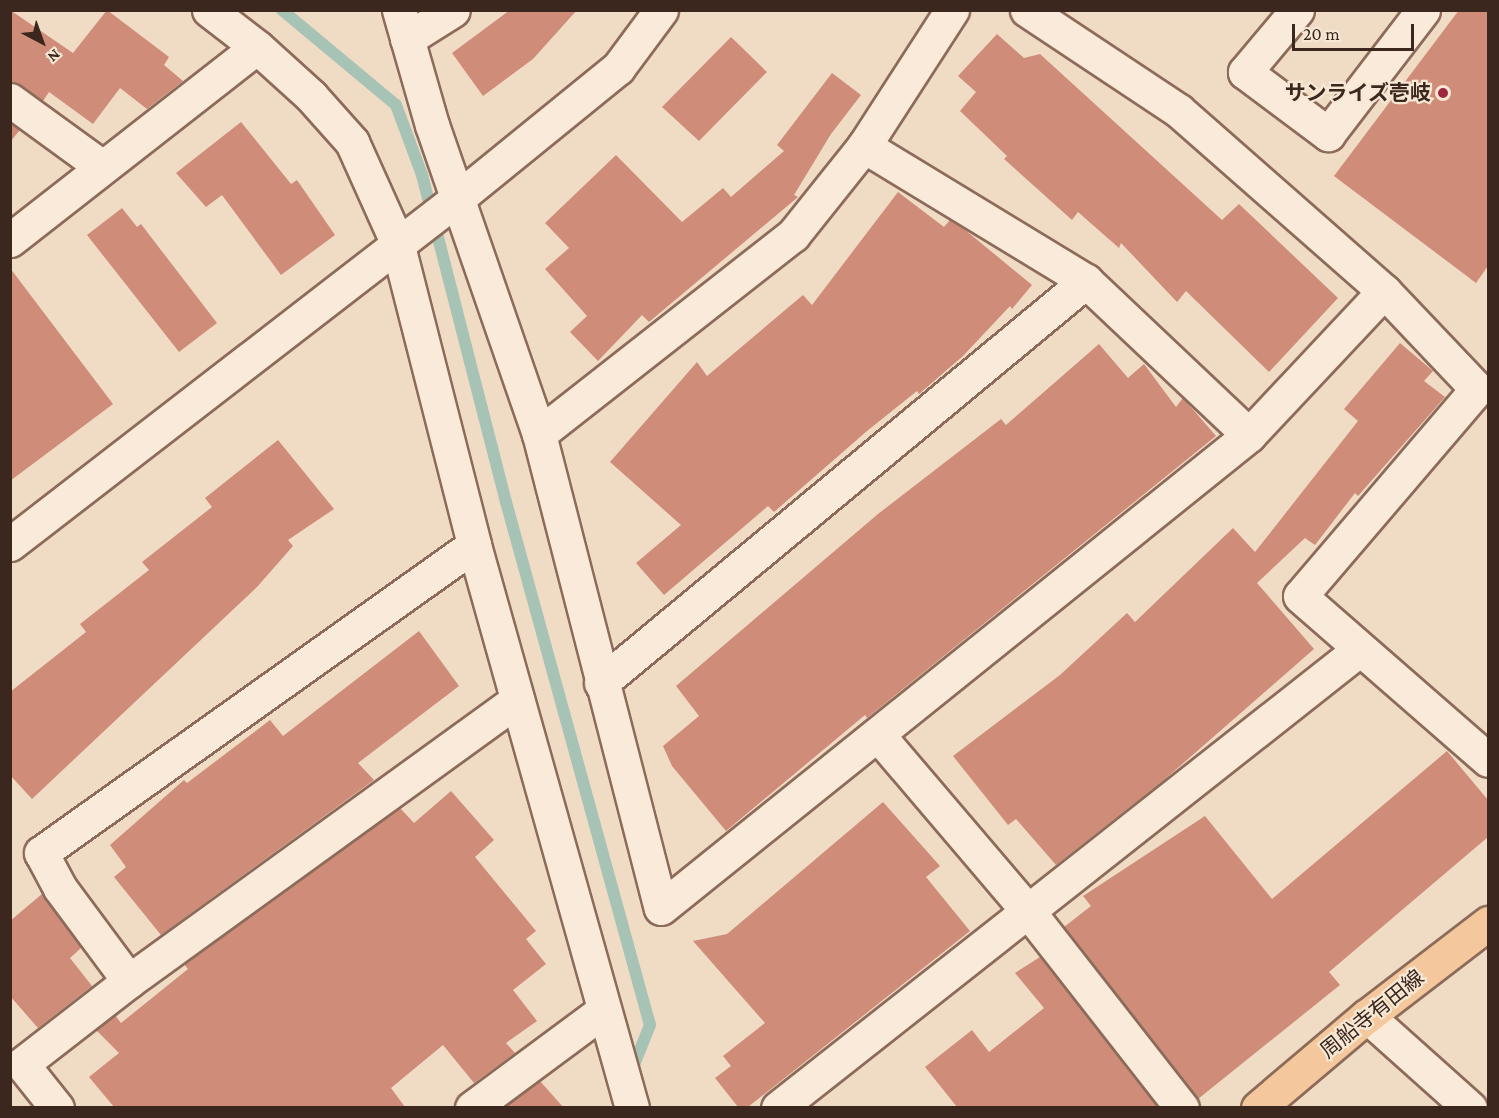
<!DOCTYPE html>
<html>
<head>
<meta charset="utf-8">
<style>
  body { margin:0 }
  #map { position:relative; width:1499px; height:1118px; overflow:hidden; background:#f0dbc5; font-family:"Crimson Pro","Noto Sans JP",serif }
  div>[style] { position:absolute }
  [style*='--x'] { left:calc(var(--x)*1px); top:calc(var(--y)*1px); width:calc(var(--w)*1px); rotate:calc(var(--a)*1deg) }
  .stream>* { height:12px; margin:-6px; padding:0 6px; transform-origin:6px; border-radius:6px; background:#a7c3b5 }
  .building>* { inset:0; background:#cf8d79 }
  .roads { filter:drop-shadow(2px 0 #8c6b5a) drop-shadow(-2px 0 #8c6b5a) drop-shadow(0 2px #8c6b5a) drop-shadow(0 -2px #8c6b5a) }
  .minor>* { height:33px; margin:-16.5px; padding:0 16.5px; transform-origin:16.5px; border-radius:16.5px; background:#faead9 }
  .major>* { height:33px; margin:-16.5px; padding:0 16.5px; transform-origin:16.5px; border-radius:16.5px; background:#f4c89c }
  .dots>* { width:16px; height:16px; translate:-50% -50%; box-sizing:border-box; border:3px solid #f7e7d5; border-radius:50% }
  span { translate:-50% -50%; white-space:nowrap; text-align:center; line-height:1.15; -webkit-text-stroke:4.5px #f7e7d5; paint-order:stroke }
  .poi-label { font-size:21px; color:#3b271e; font-weight:700 }
  .right { translate:-100% -50%; text-align:right }
  .street-label { font-size:21px; color:#3b271e }
  .frame { position:absolute; inset:0; border:12px solid #3b271e; pointer-events:none }
  .north { position:absolute; left:12px; top:12px; width:60px; height:60px; -webkit-text-stroke:4px #f7e7d5; paint-order:stroke; rotate:139deg; font-size:16px; font-weight:700; line-height:24px; text-align:center; color:#3b271e }
  .north::after { content:''; display:block; margin:auto; width:21px; height:27px; background:#3b271e; clip-path:polygon(50% 0,100% 100%,50% 72%,0 100%) }
  .scale { position:absolute; left:1292px; top:24px; width:122px; height:27px; box-sizing:border-box; border:3px solid #3b271e; border-top:0; padding-left:8px; font-size:18px; line-height:21px; white-space:nowrap; color:#3b271e; -webkit-text-stroke:4px #f7e7d5; paint-order:stroke }
</style>
</head>
<body>
<div id="map">
  <div class="stream">
    <i style="--x:282;--y:10;--w:148;--a:39.8"></i>
    <i style="--x:396;--y:105;--w:75;--a:69.6"></i>
    <i style="--x:422;--y:175;--w:338;--a:75.6"></i>
    <i style="--x:506;--y:502;--w:542;--a:74.61"></i>
    <i style="--x:650;--y:1025;--w:54;--a:111.8"></i>
  </div>
  <div class="building">
    <i style="clip-path:polygon(10px 10px,73px 53px,107px 10px,169px 57px,164px 65px,183px 81px,147px 109px,120px 88px,93px 124px,49px 92px,43px 101px,10px 82px)"></i>
    <i style="clip-path:polygon(510px 10px,577px 10px,533px 59px,483px 96px,452px 53px)"></i>
    <i style="clip-path:polygon(1459px 10px,1488px 10px,1488px 266px,1476px 283px,1334px 176px)"></i>
    <i style="clip-path:polygon(997px 34px,1024px 58px,1040px 54px,1222px 220px,1239px 204px,1338px 298px,1269px 372px,1186px 291px,1177px 302px,1121px 243px,1119px 248px,1078px 212px,1072px 220px,1004px 159px,1007px 156px,960px 111px,976px 92px,958px 76px)"></i>
    <i style="clip-path:polygon(731px 37px,767px 72px,699px 141px,662px 107px)"></i>
    <i style="clip-path:polygon(832px 73px,861px 95px,831px 134px,794px 195px,798px 197px,649px 322px,642px 315px,598px 361px,570px 332px,587px 316px,545px 269px,569px 248px,545px 223px,616px 155px,682px 222px,723px 188px,731px 197px,784px 151px,777px 145px)"></i>
    <i style="clip-path:polygon(241px 122px,291px 184px,297px 180px,335px 235px,281px 275px,222px 195px,206px 207px,176px 173px)"></i>
    <i style="clip-path:polygon(10px 124px,20px 130px,10px 142px)"></i>
    <i style="clip-path:polygon(898px 192px,944px 227px,950px 220px,964px 229px,1032px 285px,1012px 309px,1010px 306px,963px 356px,919px 394px,917px 391px,867px 431px,774px 512px,768px 506px,664px 595px,636px 563px,681px 525px,610px 462px,697px 362px,707px 376px,803px 295px,812px 305px)"></i>
    <i style="clip-path:polygon(122px 208px,137px 227px,141px 224px,217px 323px,179px 352px,87px 235px)"></i>
    <i style="clip-path:polygon(10px 268px,113px 404px,10px 481px)"></i>
    <i style="clip-path:polygon(1400px 343px,1433px 371px,1424px 381px,1445px 397px,1358px 496px,1355px 493px,1315px 545px,1305px 538px,1257px 583px,1314px 649px,1164px 780px,1056px 865px,1016px 819px,1008px 825px,953px 756px,1060px 675px,1127px 613px,1135px 622px,1233px 528px,1255px 552px,1358px 421px,1344px 409px)"></i>
    <i style="clip-path:polygon(1099px 344px,1128px 378px,1144px 364px,1176px 407px,1183px 398px,1216px 436px,867px 718px,865px 715px,726px 831px,672px 766px,663px 746px,699px 716px,676px 686px,878px 514px,1001px 419px,1006px 425px)"></i>
    <i style="clip-path:polygon(278px 440px,334px 509px,288px 540px,293px 546px,257px 587px,32px 799px,10px 775px,10px 692px,86px 632px,80px 624px,149px 570px,142px 562px,212px 507px,205px 498px)"></i>
    <i style="clip-path:polygon(419px 631px,459px 686px,358px 763px,374px 780px,161px 935px,114px 877px,126px 867px,110px 845px,184px 780px,187px 783px,270px 720px,283px 736px)"></i>
    <i style="clip-path:polygon(1447px 751px,1488px 800px,1488px 837px,1329px 972px,1340px 985px,1198px 1099px,1064px 927px,1091px 906px,1083px 896px,1205px 816px,1272px 899px)"></i>
    <i style="clip-path:polygon(451px 791px,494px 840px,475px 857px,536px 931px,526px 939px,546px 964px,513px 990px,537px 1021px,506px 1043px,515px 1053px,474px 1083px,443px 1045px,391px 1088px,405px 1107px,114px 1107px,89px 1077px,119px 1053px,96px 1030px,115px 1015px,121px 1023px,188px 969px,184px 964px,400px 808px,414px 823px)"></i>
    <i style="clip-path:polygon(883px 802px,940px 866px,926px 877px,970px 931px,748px 1107px,738px 1107px,715px 1078px,731px 1066px,723px 1056px,765px 1023px,693px 941px,727px 934px)"></i>
    <i style="clip-path:polygon(42px 894px,81px 948px,70px 958px,92px 986px,38px 1028px,10px 996px,10px 921px)"></i>
    <i style="clip-path:polygon(1040px 957px,1158px 1107px,957px 1107px,925px 1067px,972px 1030px,989px 1052px,1044px 1008px,1015px 973px)"></i>
    <i style="clip-path:polygon(540px 1081px,563px 1107px,504px 1107px)"></i>
  </div>
  <div class="roads">
    <div class="minor">
      <i style="--x:209;--y:10;--w:61;--a:37.6"></i>
      <i style="--x:257;--y:47;--w:73;--a:42.2"></i>
      <i style="--x:311;--y:96;--w:62;--a:48.3"></i>
      <i style="--x:352;--y:142;--w:110;--a:65.8"></i>
      <i style="--x:397;--y:242;--w:313;--a:75.7"></i>
      <i style="--x:474;--y:545;--w:585;--a:74.32"></i>
      <i style="--x:399;--y:10;--w:120;--a:74"></i>
      <i style="--x:432;--y:125;--w:327;--a:70.9"></i>
      <i style="--x:539;--y:434;--w:489;--a:75.6"></i>
      <i style="--x:661;--y:908;--w:755;--a:-38.81"></i>
      <i style="--x:1249;--y:435;--w:197;--a:-46.8"></i>
      <i style="--x:1027;--y:10;--w:182;--a:33.6"></i>
      <i style="--x:1179;--y:111;--w:273;--a:41.3"></i>
      <i style="--x:1384;--y:291;--w:135;--a:46.5"></i>
      <i style="--x:1477;--y:389;--w:272;--a:130.5"></i>
      <i style="--x:1300;--y:596;--w:249;--a:41.1"></i>
      <i style="--x:1297;--y:10;--w:81;--a:130"></i>
      <i style="--x:1245;--y:72;--w:104;--a:36.8"></i>
      <i style="--x:1328;--y:134;--w:156;--a:-52.5"></i>
      <i style="--x:407;--y:39;--w:54;--a:-32.2"></i>
      <i style="--x:10;--y:100;--w:112;--a:36"></i>
      <i style="--x:864;--y:146;--w:260;--a:31.3"></i>
      <i style="--x:1086;--y:281;--w:224;--a:43.4"></i>
      <i style="--x:10;--y:240;--w:313;--a:-38"></i>
      <i style="--x:539;--y:434;--w:323;--a:-38.1"></i>
      <i style="--x:793;--y:235;--w:114;--a:-51.4"></i>
      <i style="--x:864;--y:146;--w:162;--a:-57.1"></i>
      <i style="--x:10;--y:544;--w:566;--a:-37.68"></i>
      <i style="--x:458;--y:198;--w:206;--a:-39.1"></i>
      <i style="--x:618;--y:68;--w:72;--a:-53.4"></i>
      <i style="--x:601;--y:683;--w:630;--a:-39.65"></i>
      <i style="--x:878;--y:735;--w:231;--a:49.6"></i>
      <i style="--x:1028;--y:911;--w:250;--a:52"></i>
      <i style="--x:129;--y:981;--w:116;--a:-126.6"></i>
      <i style="--x:60;--y:888;--w:40;--a:-118"></i>
      <i style="--x:41;--y:853;--w:531;--a:-35.42"></i>
      <i style="--x:1367;--y:1016;--w:138;--a:41.8"></i>
      <i style="--x:57;--y:1108;--w:56;--a:-128.5"></i>
      <i style="--x:22;--y:1064;--w:135;--a:-37.8"></i>
      <i style="--x:129;--y:981;--w:479;--a:-35.9"></i>
      <i style="--x:472;--y:1108;--w:164;--a:-36.6"></i>
      <i style="--x:778;--y:1108;--w:741;--a:-38.26"></i>
    </div>
    <div class="major">
      <i style="--x:1258;--y:1108;--w:143;--a:-40.2"></i>
      <i style="--x:1367;--y:1016;--w:153;--a:-37.5"></i>
    </div>
  </div>
  <div class="dots">
    <i style="left:1443px;top:93px;background:#9d273f"></i>
  </div>
  <div class="poi-label">
    <span class="right" style="left:1431px;top:93px">サンライズ壱岐</span>
  </div>
  <div class="street-label">
    <span style="left:1372px;top:1014px;rotate:-39deg">周船寺有田線</span>
  </div>
  <div class="frame"></div>
  <div class="north">N</div>
  <div class="scale">20 m</div>
</div>
</body>
</html>
